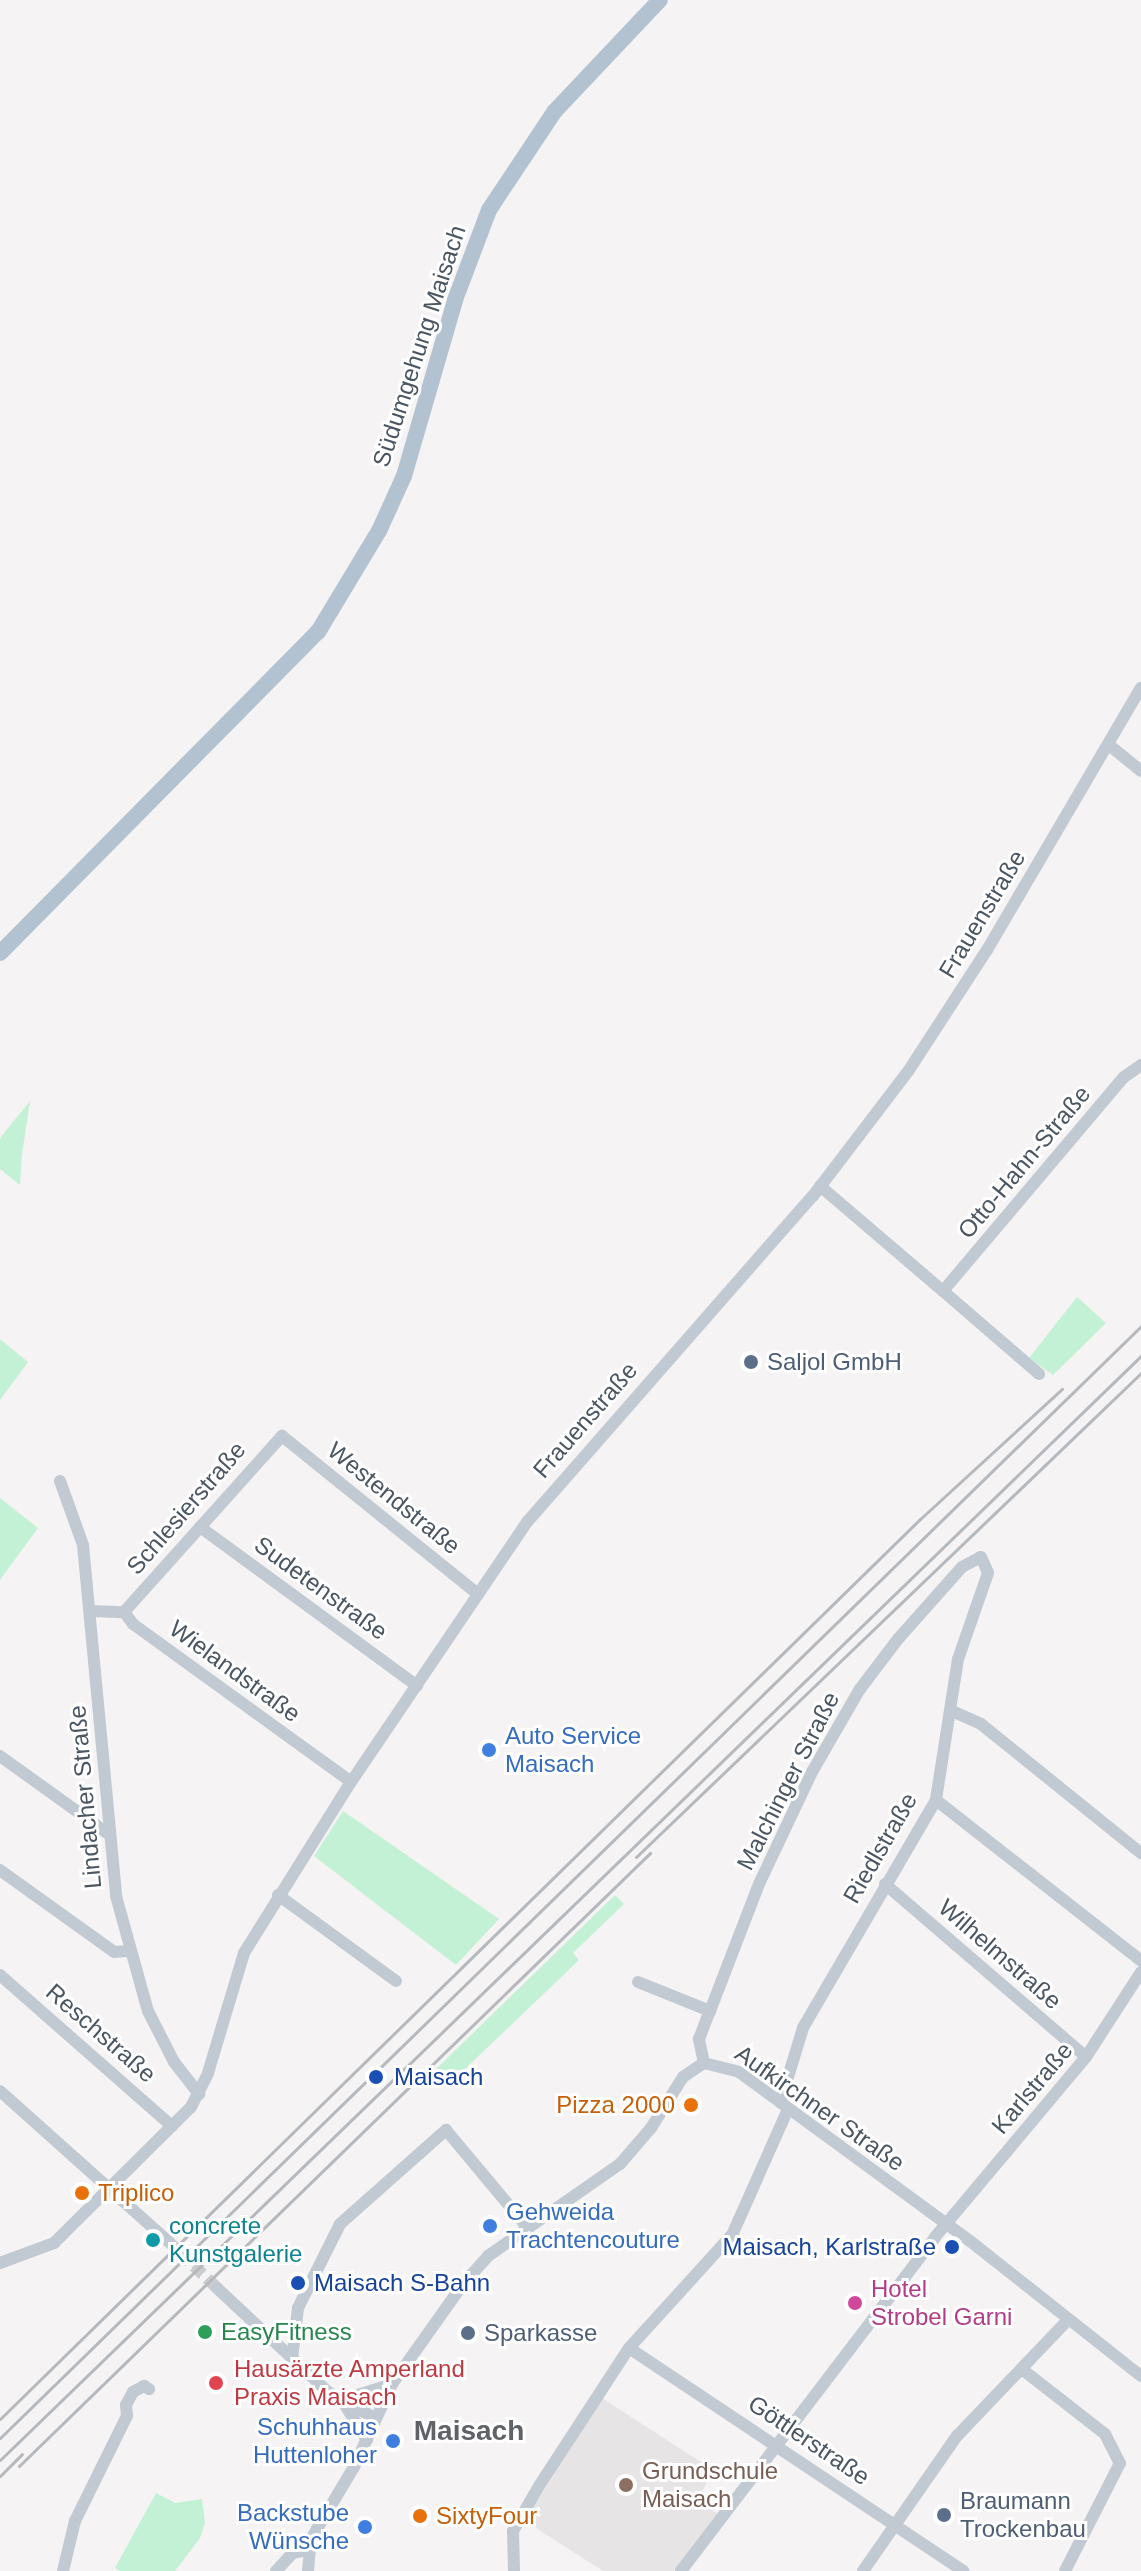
<!DOCTYPE html>
<html>
<head>
<meta charset="utf-8">
<style>
  body { margin:0 }
  #map { position:relative; width:1141px; height:2571px; overflow:hidden; background:#f5f3f3; font-family:Arial,sans-serif }
  div>[style] { position:absolute }
  [style*='--x'] { left:calc(var(--x)*1px); top:calc(var(--y)*1px); width:calc(var(--w)*1px); rotate:calc(var(--a)*1deg) }
  .education>* { inset:0; background:#e6e4e5 }
  .green>* { inset:0; background:#c3f1d5 }
  .minor-tunnel>* { height:12px; margin-top:-6px; transform-origin:0; background:repeating-linear-gradient(90deg,#caccce 0 12px,transparent 0 18px) }
  .minor>* { height:12px; margin:-6px; padding:0 6px; transform-origin:6px; border-radius:6px; background:#c1cad2 }
  .major>* { height:16px; margin:-8px; padding:0 8px; transform-origin:8px; border-radius:8px; background:#b3c2d1 }
  .rail>* { height:3px; margin:-1.5px; padding:0 1.5px; transform-origin:1.5px; border-radius:1.5px; background:#b5b8bd }
  .dots>* { width:22px; height:22px; translate:-50% -50%; box-sizing:border-box; border:4px solid #fff; border-radius:50% }
  span { translate:-50% -50%; white-space:nowrap; text-align:center; line-height:1.15; -webkit-text-stroke:6px #fff; paint-order:stroke }
  .street-label { font-size:24px; color:#4a5661 }
  .service-label { font-size:24px; color:#4e5e75 }
  .left { translate:0 -50%; text-align:left }
  .shop-label { font-size:24px; color:#366cbe }
  .right { translate:-100% -50%; text-align:right }
  .transit-label { font-size:24px; color:#164399 }
  .food-label { font-size:24px; color:#c56008 }
  .culture-label { font-size:24px; color:#0d838f }
  .hotel-label { font-size:24px; color:#b23c85 }
  .leisure-label { font-size:24px; color:#27864d }
  .health-label { font-size:24px; color:#be3a42 }
  .education-label { font-size:24px; color:#785e54 }
  .quarter-label { font-size:28px; color:#5f6368; font-weight:700 }
</style>
</head>
<body>
<div id="map">
  <div class="education">
    <i style="clip-path:polygon(602px 2398px,713px 2470px,698px 2500px,718px 2514px,674px 2571px,603px 2571px,525px 2521px)"></i>
  </div>
  <div class="green">
    <i style="clip-path:polygon(30px 1101px,22px 1154px,20px 1185px,0 1169px,0 1138px)"></i>
    <i style="clip-path:polygon(1077px 1297px,1106px 1323px,1053px 1375px,1029px 1358px)"></i>
    <i style="clip-path:polygon(0 1339px,28px 1362px,0 1400px)"></i>
    <i style="clip-path:polygon(0 1498px,38px 1528px,0 1580px)"></i>
    <i style="clip-path:polygon(343px 1811px,499px 1919px,456px 1965px,314px 1856px)"></i>
    <i style="clip-path:polygon(615px 1895px,624px 1904px,573px 1953px,579px 1960px,464px 2070px,435px 2070px)"></i>
    <i style="clip-path:polygon(156px 2493px,175px 2503px,202px 2499px,205px 2523px,200px 2538px,175px 2571px,120px 2571px,115px 2568px)"></i>
  </div>
  <div class="minor-tunnel">
    <i style="--x:168;--y:2241;--w:68;--a:43.8"></i>
  </div>
  <div class="minor">
    <i style="--x:1109;--y:745;--w:41;--a:39.1"></i>
    <i style="--x:820;--y:1186;--w:162;--a:40.5"></i>
    <i style="--x:943;--y:1291;--w:280;--a:-49.8"></i>
    <i style="--x:1124;--y:1077;--w:21;--a:-35"></i>
    <i style="--x:943;--y:1291;--w:127;--a:40.8"></i>
    <i style="--x:60;--y:1481;--w:68;--a:70.2"></i>
    <i style="--x:83;--y:1545;--w:353;--a:84.6"></i>
    <i style="--x:116;--y:1896;--w:119;--a:74.5"></i>
    <i style="--x:148;--y:2011;--w:57;--a:63"></i>
    <i style="--x:174;--y:2062;--w:41;--a:52"></i>
    <i style="--x:200;--y:1527;--w:269;--a:36.2"></i>
    <i style="--x:90;--y:1611;--w:34;--a:2"></i>
    <i style="--x:124;--y:1612;--w:15;--a:53"></i>
    <i style="--x:133;--y:1624;--w:269;--a:35.9"></i>
    <i style="--x:124;--y:1612;--w:237;--a:-48.1"></i>
    <i style="--x:282;--y:1436;--w:252;--a:38.9"></i>
    <i style="--x:952;--y:1711;--w:32;--a:24"></i>
    <i style="--x:981;--y:1724;--w:206;--a:38.9"></i>
    <i style="--x:0;--y:1756;--w:132;--a:35.7"></i>
    <i style="--x:936;--y:1800;--w:261;--a:38.1"></i>
    <i style="--x:0;--y:1870;--w:140;--a:35.7"></i>
    <i style="--x:114;--y:1952;--w:16;--a:-4"></i>
    <i style="--x:885;--y:1884;--w:265;--a:40.7"></i>
    <i style="--x:278;--y:1895;--w:146;--a:36.1"></i>
    <i style="--x:0;--y:1975;--w:229;--a:41.3"></i>
    <i style="--x:638;--y:1982;--w:78;--a:21.9"></i>
    <i style="--x:704;--y:2063;--w:25;--a:-102"></i>
    <i style="--x:699;--y:2039;--w:30;--a:-69"></i>
    <i style="--x:710;--y:2011;--w:136;--a:-68.9"></i>
    <i style="--x:759;--y:1884;--w:124;--a:-64.7"></i>
    <i style="--x:812;--y:1772;--w:96;--a:-60"></i>
    <i style="--x:860;--y:1689;--w:63;--a:-52.8"></i>
    <i style="--x:898;--y:1639;--w:96;--a:-48.4"></i>
    <i style="--x:962;--y:1567;--w:21;--a:-28"></i>
    <i style="--x:981;--y:1557;--w:17;--a:66"></i>
    <i style="--x:988;--y:1573;--w:91;--a:109.2"></i>
    <i style="--x:958;--y:1659;--w:143;--a:98.9"></i>
    <i style="--x:936;--y:1800;--w:264;--a:120.3"></i>
    <i style="--x:803;--y:2028;--w:78;--a:107"></i>
    <i style="--x:0;--y:2091;--w:225;--a:41.8"></i>
    <i style="--x:0;--y:2263;--w:58;--a:-20.3"></i>
    <i style="--x:54;--y:2243;--w:193;--a:-44.8"></i>
    <i style="--x:191;--y:2107;--w:38;--a:-63"></i>
    <i style="--x:208;--y:2073;--w:125;--a:-73.3"></i>
    <i style="--x:244;--y:1953;--w:202;--a:-58"></i>
    <i style="--x:351;--y:1782;--w:315;--a:-55.9"></i>
    <i style="--x:528;--y:1521;--w:432;--a:-48.8"></i>
    <i style="--x:813;--y:1196;--w:158;--a:-52.7"></i>
    <i style="--x:909;--y:1070;--w:143;--a:-57"></i>
    <i style="--x:987;--y:950;--w:304;--a:-59.6"></i>
    <i style="--x:217;--y:2288;--w:152;--a:43.1"></i>
    <i style="--x:328;--y:2392;--w:54;--a:29"></i>
    <i style="--x:629;--y:2348;--w:402;--a:33.7"></i>
    <i style="--x:292;--y:2359;--w:51;--a:-83.3"></i>
    <i style="--x:298;--y:2308;--w:94;--a:-63.4"></i>
    <i style="--x:340;--y:2224;--w:142;--a:-41.6"></i>
    <i style="--x:446;--y:2130;--w:126;--a:50.1"></i>
    <i style="--x:1023;--y:2370;--w:104;--a:38"></i>
    <i style="--x:1105;--y:2434;--w:33;--a:63"></i>
    <i style="--x:1120;--y:2463;--w:121;--a:117"></i>
    <i style="--x:342;--y:2400;--w:52;--a:-17.7"></i>
    <i style="--x:343;--y:2402;--w:45;--a:57.7"></i>
    <i style="--x:63;--y:2571;--w:51;--a:-76.5"></i>
    <i style="--x:75;--y:2521;--w:117;--a:-63.7"></i>
    <i style="--x:127;--y:2416;--w:11;--a:-95"></i>
    <i style="--x:126;--y:2405;--w:15;--a:-62"></i>
    <i style="--x:133;--y:2392;--w:13;--a:-29"></i>
    <i style="--x:144;--y:2386;--w:6;--a:31"></i>
    <i style="--x:276;--y:2571;--w:25;--a:-47"></i>
    <i style="--x:293;--y:2553;--w:14;--a:-12"></i>
    <i style="--x:308;--y:2571;--w:32;--a:-85"></i>
    <i style="--x:311;--y:2539;--w:84;--a:-59.2"></i>
    <i style="--x:354;--y:2467;--w:91;--a:-65.4"></i>
    <i style="--x:392;--y:2384;--w:123;--a:-54.6"></i>
    <i style="--x:463;--y:2284;--w:38;--a:-48"></i>
    <i style="--x:488;--y:2256;--w:161;--a:-34.9"></i>
    <i style="--x:620;--y:2164;--w:48;--a:-49.3"></i>
    <i style="--x:651;--y:2128;--w:60;--a:-57.9"></i>
    <i style="--x:683;--y:2077;--w:25;--a:-34"></i>
    <i style="--x:704;--y:2063;--w:36;--a:14"></i>
    <i style="--x:739;--y:2072;--w:286;--a:36.2"></i>
    <i style="--x:970;--y:2241;--w:218;--a:38.3"></i>
    <i style="--x:514;--y:2571;--w:40;--a:-91.4"></i>
    <i style="--x:513;--y:2531;--w:52;--a:-60"></i>
    <i style="--x:539;--y:2486;--w:165;--a:-56.9"></i>
    <i style="--x:629;--y:2348;--w:153;--a:-47.7"></i>
    <i style="--x:732;--y:2235;--w:138;--a:-66"></i>
    <i style="--x:681;--y:2571;--w:420;--a:-52.7"></i>
    <i style="--x:935;--y:2237;--w:235;--a:-50"></i>
    <i style="--x:1086;--y:2057;--w:101;--a:-57.1"></i>
    <i style="--x:863;--y:2571;--w:165;--a:-55.2"></i>
    <i style="--x:957;--y:2436;--w:161;--a:-46.3"></i>
  </div>
  <div class="major">
    <i style="--x:0;--y:953;--w:452;--a:-45.3"></i>
    <i style="--x:318;--y:632;--w:118;--a:-58.9"></i>
    <i style="--x:379;--y:531;--w:60;--a:-65.6"></i>
    <i style="--x:404;--y:476;--w:183;--a:-73.8"></i>
    <i style="--x:455;--y:300;--w:96;--a:-69.3"></i>
    <i style="--x:489;--y:210;--w:118;--a:-56.4"></i>
    <i style="--x:554;--y:112;--w:154;--a:-46.6"></i>
  </div>
  <div class="rail">
    <i style="--x:636;--y:1857;--w:699;--a:-43.78"></i>
    <i style="--x:0;--y:2419;--w:1286;--a:-44.37"></i>
    <i style="--x:919;--y:1520;--w:194;--a:-42.5"></i>
    <i style="--x:0;--y:2438;--w:1593;--a:-44.26"></i>
    <i style="--x:0;--y:2460;--w:1588;--a:-44.06"></i>
    <i style="--x:19;--y:2466;--w:880;--a:-44.17"></i>
    <i style="--x:0;--y:2476;--w:31;--a:-45"></i>
  </div>
  <div class="dots">
    <i style="left:751px;top:1362px;background:#5c6f8a"></i>
    <i style="left:489px;top:1750px;background:#3f7fe0"></i>
    <i style="left:376px;top:2077px;background:#1a4fb4"></i>
    <i style="left:691px;top:2105px;background:#e8710a"></i>
    <i style="left:82px;top:2193px;background:#e8710a"></i>
    <i style="left:490px;top:2226px;background:#3f7fe0"></i>
    <i style="left:153px;top:2240px;background:#0f9aa8"></i>
    <i style="left:952px;top:2247px;background:#1a4fb4"></i>
    <i style="left:298px;top:2283px;background:#1a4fb4"></i>
    <i style="left:855px;top:2303px;background:#d1479c"></i>
    <i style="left:205px;top:2332px;background:#2e9e5b"></i>
    <i style="left:468px;top:2333px;background:#5c6f8a"></i>
    <i style="left:216px;top:2383px;background:#e0444e"></i>
    <i style="left:393px;top:2441px;background:#3f7fe0"></i>
    <i style="left:626px;top:2485px;background:#8d6e63"></i>
    <i style="left:944px;top:2515px;background:#5c6f8a"></i>
    <i style="left:420px;top:2516px;background:#e8710a"></i>
    <i style="left:365px;top:2527px;background:#3f7fe0"></i>
  </div>
  <div class="street-label">
    <span style="left:419px;top:346px;rotate:-72deg">Südumgehung Maisach</span>
    <span style="left:982px;top:914px;rotate:-59deg">Frauenstraße</span>
    <span style="left:1024px;top:1162px;rotate:-50deg">Otto-Hahn-Straße</span>
    <span style="left:585px;top:1420px;rotate:-49deg">Frauenstraße</span>
    <span style="left:394px;top:1498px;rotate:39deg">Westendstraße</span>
    <span style="left:186px;top:1508px;rotate:-49deg">Schlesierstraße</span>
    <span style="left:321px;top:1588px;rotate:36deg">Sudetenstraße</span>
    <span style="left:235px;top:1671px;rotate:36deg">Wielandstraße</span>
    <span style="left:788px;top:1781px;rotate:-63deg">Malchinger Straße</span>
    <span style="left:85px;top:1797px;rotate:-95deg">Lindacher Straße</span>
    <span style="left:880px;top:1848px;rotate:-60deg">Riedlstraße</span>
    <span style="left:1000px;top:1954px;rotate:41deg">Wilhelmstraße</span>
    <span style="left:101px;top:2033px;rotate:41deg">Reschstraße</span>
    <span style="left:1032px;top:2088px;rotate:-50deg">Karlstraße</span>
    <span style="left:820px;top:2108px;rotate:35deg">Aufkirchner Straße</span>
    <span style="left:809px;top:2440px;rotate:34deg">Göttlerstraße</span>
  </div>
  <div class="service-label">
    <span class="left" style="left:767px;top:1362px">Saljol GmbH</span>
    <span class="left" style="left:484px;top:2333px">Sparkasse</span>
    <span class="left" style="left:960px;top:2515px">Braumann<br>Trockenbau</span>
  </div>
  <div class="shop-label">
    <span class="left" style="left:505px;top:1750px">Auto Service<br>Maisach</span>
    <span class="left" style="left:506px;top:2226px">Gehweida<br>Trachtencouture</span>
    <span class="right" style="left:377px;top:2441px">Schuhhaus<br>Huttenloher</span>
    <span class="right" style="left:349px;top:2527px">Backstube<br>Wünsche</span>
  </div>
  <div class="transit-label">
    <span class="left" style="left:394px;top:2077px">Maisach</span>
    <span class="right" style="left:936px;top:2247px">Maisach, Karlstraße</span>
    <span class="left" style="left:314px;top:2283px">Maisach S-Bahn</span>
  </div>
  <div class="food-label">
    <span class="right" style="left:675px;top:2105px">Pizza 2000</span>
    <span class="left" style="left:98px;top:2193px">Triplico</span>
    <span class="left" style="left:436px;top:2516px">SixtyFour</span>
  </div>
  <div class="culture-label">
    <span class="left" style="left:169px;top:2240px">concrete<br>Kunstgalerie</span>
  </div>
  <div class="hotel-label">
    <span class="left" style="left:871px;top:2303px">Hotel<br>Strobel Garni</span>
  </div>
  <div class="leisure-label">
    <span class="left" style="left:221px;top:2332px">EasyFitness</span>
  </div>
  <div class="health-label">
    <span class="left" style="left:234px;top:2383px">Hausärzte Amperland<br>Praxis Maisach</span>
  </div>
  <div class="education-label">
    <span class="left" style="left:642px;top:2485px">Grundschule<br>Maisach</span>
  </div>
  <div class="quarter-label">
    <span style="left:469px;top:2431px">Maisach</span>
  </div>
</div>
</body>
</html>
